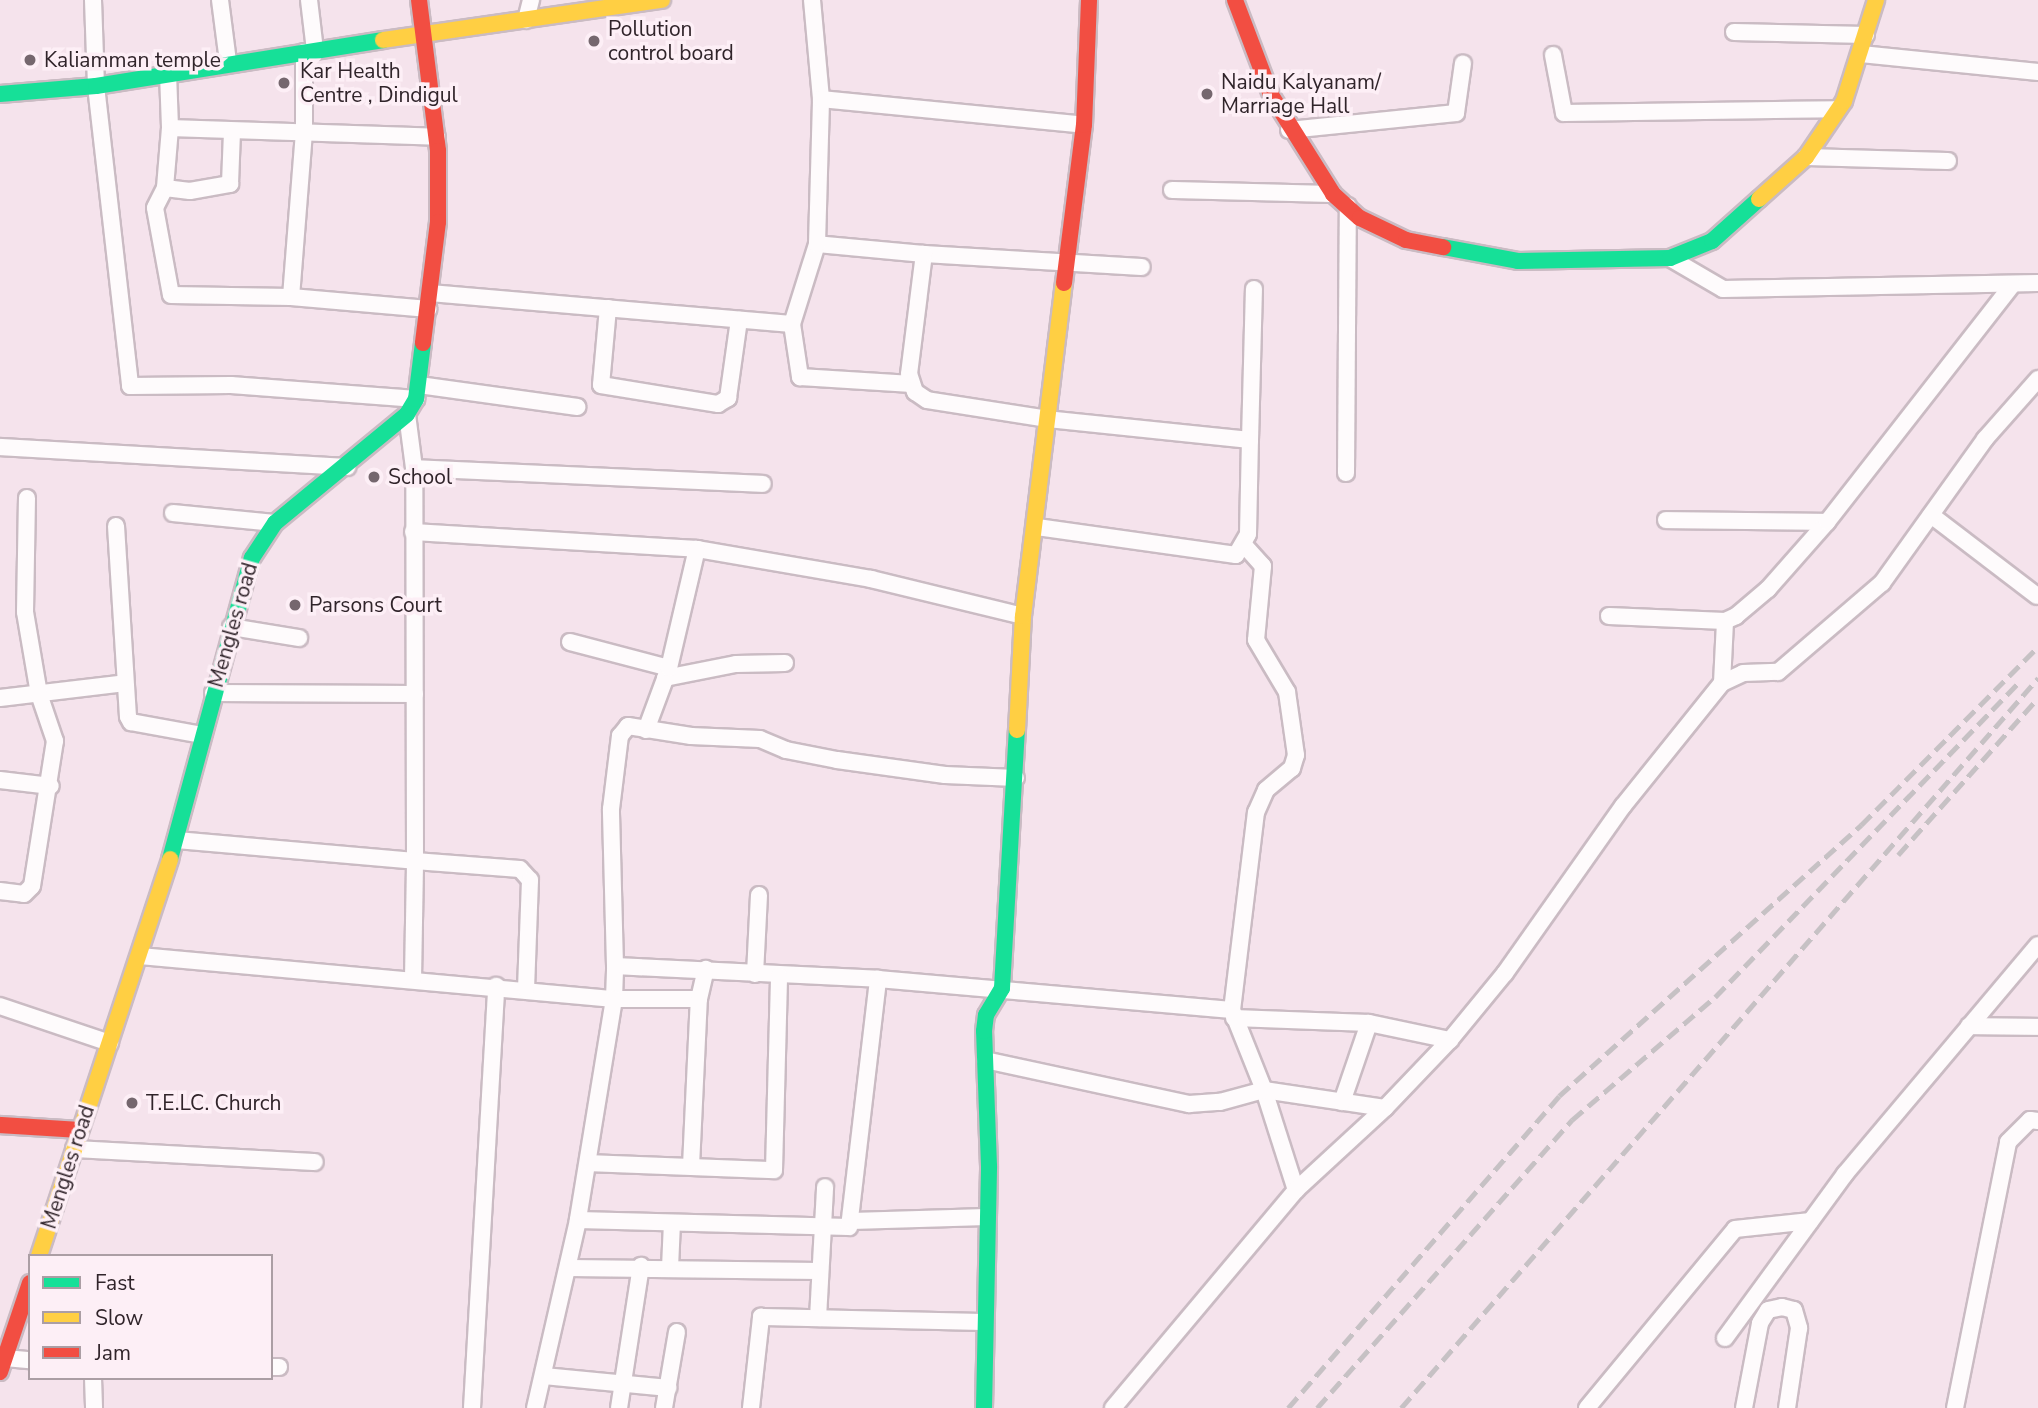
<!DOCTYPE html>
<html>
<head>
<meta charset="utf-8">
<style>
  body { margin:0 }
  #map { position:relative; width:2038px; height:1408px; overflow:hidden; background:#f5e3ec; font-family:"Nunito Sans",sans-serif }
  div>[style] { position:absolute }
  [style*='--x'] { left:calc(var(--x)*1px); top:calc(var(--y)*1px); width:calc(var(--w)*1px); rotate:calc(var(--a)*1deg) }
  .roads { filter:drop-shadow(2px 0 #cabbc3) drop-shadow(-2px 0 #cabbc3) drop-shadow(0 2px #cabbc3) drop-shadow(0 -2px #cabbc3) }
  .street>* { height:16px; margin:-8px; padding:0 8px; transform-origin:8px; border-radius:8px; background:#fefbfc }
  .fast>* { height:16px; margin:-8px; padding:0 8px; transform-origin:8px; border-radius:8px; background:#16e098 }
  .slow>* { height:16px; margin:-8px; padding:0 8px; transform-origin:8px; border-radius:8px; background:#ffcf43 }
  .jam>* { height:16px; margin:-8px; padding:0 8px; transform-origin:8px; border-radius:8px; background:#f24e42 }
  .rail>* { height:4.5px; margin-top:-2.25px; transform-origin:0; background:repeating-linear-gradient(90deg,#c6c1c4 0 14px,transparent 0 21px) }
  .dots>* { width:19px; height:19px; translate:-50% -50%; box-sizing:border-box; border:4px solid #fdeff6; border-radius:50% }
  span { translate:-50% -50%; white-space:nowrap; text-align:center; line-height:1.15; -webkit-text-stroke:7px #fdeff6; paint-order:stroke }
  .poi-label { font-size:21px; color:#30242a }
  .left { translate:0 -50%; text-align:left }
  .street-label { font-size:21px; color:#30242a }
  .legend { position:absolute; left:28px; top:1254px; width:245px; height:126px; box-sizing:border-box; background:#fdeff6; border:2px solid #ab9ea4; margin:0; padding:9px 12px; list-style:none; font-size:21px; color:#30242a }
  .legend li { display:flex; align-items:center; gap:14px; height:35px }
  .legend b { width:35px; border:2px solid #ab9ea4 }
</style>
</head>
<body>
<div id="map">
  <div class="roads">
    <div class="street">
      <i style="--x:93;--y:0;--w:86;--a:88"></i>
      <i style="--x:96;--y:86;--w:302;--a:83.5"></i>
      <i style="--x:130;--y:386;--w:101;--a:-0.6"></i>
      <i style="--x:231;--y:385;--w:186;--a:4.3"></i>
      <i style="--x:220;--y:0;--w:63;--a:82.6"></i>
      <i style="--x:309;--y:0;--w:50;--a:83.2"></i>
      <i style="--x:812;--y:0;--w:99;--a:84.8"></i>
      <i style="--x:526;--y:20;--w:21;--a:-76"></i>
      <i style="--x:1734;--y:32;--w:132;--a:1.3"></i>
      <i style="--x:1861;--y:54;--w:178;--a:5.8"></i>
      <i style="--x:1553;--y:55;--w:59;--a:79.3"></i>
      <i style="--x:1564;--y:113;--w:274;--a:-0.8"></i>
      <i style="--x:168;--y:73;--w:55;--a:87.9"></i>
      <i style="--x:170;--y:128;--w:60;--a:94.8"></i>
      <i style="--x:165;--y:188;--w:22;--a:117"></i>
      <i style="--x:155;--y:208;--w:88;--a:79.6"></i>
      <i style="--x:171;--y:295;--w:120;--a:1"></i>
      <i style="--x:291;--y:297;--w:138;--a:5"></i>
      <i style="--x:170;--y:128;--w:267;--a:1.9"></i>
      <i style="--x:1289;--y:130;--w:168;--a:-5.8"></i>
      <i style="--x:1456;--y:113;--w:50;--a:-82"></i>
      <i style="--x:1806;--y:157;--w:142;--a:1.6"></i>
      <i style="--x:165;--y:188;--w:25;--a:7"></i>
      <i style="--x:190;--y:191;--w:41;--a:-9.9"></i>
      <i style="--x:230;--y:184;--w:51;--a:-87.8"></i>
      <i style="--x:1172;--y:190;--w:161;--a:1.4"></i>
      <i style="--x:924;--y:254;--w:218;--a:3.4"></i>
      <i style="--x:1670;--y:258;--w:61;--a:30.3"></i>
      <i style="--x:1723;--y:289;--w:315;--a:-1.1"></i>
      <i style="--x:430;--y:293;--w:363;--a:4.9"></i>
      <i style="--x:792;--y:324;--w:84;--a:-72.6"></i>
      <i style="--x:291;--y:297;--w:165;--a:-85.5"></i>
      <i style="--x:304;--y:133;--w:81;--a:-90"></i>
      <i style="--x:608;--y:308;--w:77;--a:95.2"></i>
      <i style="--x:601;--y:385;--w:119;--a:9.2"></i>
      <i style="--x:718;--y:404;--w:12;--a:-31"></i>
      <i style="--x:728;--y:398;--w:79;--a:-82"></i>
      <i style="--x:792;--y:324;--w:54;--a:81.4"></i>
      <i style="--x:800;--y:377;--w:112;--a:3.6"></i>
      <i style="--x:419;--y:385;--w:160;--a:7.9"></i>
      <i style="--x:1250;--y:440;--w:151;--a:-88.5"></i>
      <i style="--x:0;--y:447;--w:348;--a:3.3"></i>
      <i style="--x:414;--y:468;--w:349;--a:2.6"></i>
      <i style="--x:1346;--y:473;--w:267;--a:-89.6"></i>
      <i style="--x:173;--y:513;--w:102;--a:5.6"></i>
      <i style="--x:1931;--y:515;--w:133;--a:37.4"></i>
      <i style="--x:1666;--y:520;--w:161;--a:0.7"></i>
      <i style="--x:116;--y:526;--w:191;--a:86.4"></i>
      <i style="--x:128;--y:717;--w:6;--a:59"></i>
      <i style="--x:131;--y:722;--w:72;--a:10.4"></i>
      <i style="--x:1037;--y:527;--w:201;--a:8"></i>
      <i style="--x:1236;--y:555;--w:24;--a:-60"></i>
      <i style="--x:1248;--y:534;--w:94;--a:-88.8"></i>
      <i style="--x:1250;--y:440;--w:203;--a:-174.1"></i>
      <i style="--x:1048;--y:419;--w:122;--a:-171.1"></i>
      <i style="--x:927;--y:400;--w:14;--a:-146"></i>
      <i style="--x:915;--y:392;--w:19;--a:-108"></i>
      <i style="--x:909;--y:374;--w:121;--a:-82.9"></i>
      <i style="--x:924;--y:254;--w:107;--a:-174.7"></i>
      <i style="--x:817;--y:244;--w:145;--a:-88.4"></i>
      <i style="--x:821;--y:99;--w:264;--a:5.6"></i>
      <i style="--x:413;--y:532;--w:285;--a:3.4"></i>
      <i style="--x:697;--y:549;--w:177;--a:9.8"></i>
      <i style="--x:871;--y:579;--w:156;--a:13.7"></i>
      <i style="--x:1245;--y:546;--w:27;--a:48"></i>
      <i style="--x:1263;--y:566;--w:74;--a:95.4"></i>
      <i style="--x:1256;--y:640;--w:61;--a:59.2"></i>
      <i style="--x:1287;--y:692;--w:64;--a:81.9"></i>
      <i style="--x:1296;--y:755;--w:14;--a:107"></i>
      <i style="--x:1292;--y:768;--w:34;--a:140"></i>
      <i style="--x:1266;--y:790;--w:24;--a:114"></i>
      <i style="--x:1256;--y:812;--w:199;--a:96.9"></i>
      <i style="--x:1232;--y:1010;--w:86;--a:68.2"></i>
      <i style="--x:1264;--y:1090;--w:105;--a:72.3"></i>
      <i style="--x:1609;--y:616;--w:116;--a:2.5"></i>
      <i style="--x:1725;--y:621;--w:12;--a:-24"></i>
      <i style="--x:1736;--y:616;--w:42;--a:-40.2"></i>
      <i style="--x:1768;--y:589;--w:89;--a:-48.6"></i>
      <i style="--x:1827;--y:522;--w:301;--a:-52"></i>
      <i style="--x:231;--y:627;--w:69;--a:9.2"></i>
      <i style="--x:570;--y:642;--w:102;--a:14.7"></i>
      <i style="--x:665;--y:678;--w:72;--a:-11.2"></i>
      <i style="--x:736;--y:664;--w:49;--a:-1.2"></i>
      <i style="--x:1722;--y:683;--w:62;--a:-87.2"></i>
      <i style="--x:213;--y:693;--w:202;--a:0.3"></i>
      <i style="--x:0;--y:698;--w:126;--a:-6.8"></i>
      <i style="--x:646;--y:730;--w:66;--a:-69.6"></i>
      <i style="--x:669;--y:668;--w:122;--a:-76.8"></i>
      <i style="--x:0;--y:780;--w:51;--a:6.7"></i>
      <i style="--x:176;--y:840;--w:240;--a:5"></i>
      <i style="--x:415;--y:861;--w:393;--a:-90.1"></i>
      <i style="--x:414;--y:468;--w:54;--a:-97.4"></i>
      <i style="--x:0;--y:891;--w:24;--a:7"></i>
      <i style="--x:24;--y:894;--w:11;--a:-45"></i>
      <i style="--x:32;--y:886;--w:147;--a:-81"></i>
      <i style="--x:55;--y:741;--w:50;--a:-108.8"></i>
      <i style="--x:39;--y:694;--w:83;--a:-99.7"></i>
      <i style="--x:25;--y:612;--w:114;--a:-89"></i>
      <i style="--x:140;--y:956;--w:476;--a:5.2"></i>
      <i style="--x:614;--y:999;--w:33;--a:-88"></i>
      <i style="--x:615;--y:966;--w:263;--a:2.8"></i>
      <i style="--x:878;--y:979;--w:355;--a:5"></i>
      <i style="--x:615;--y:966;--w:157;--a:-91.5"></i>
      <i style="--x:611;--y:809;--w:74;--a:-83"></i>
      <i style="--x:620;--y:736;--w:13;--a:-51"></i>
      <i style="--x:628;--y:726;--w:64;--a:9"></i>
      <i style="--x:691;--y:736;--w:69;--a:2.5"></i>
      <i style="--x:760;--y:739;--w:28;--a:23"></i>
      <i style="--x:786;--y:750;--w:52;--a:11.1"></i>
      <i style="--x:837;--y:760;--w:109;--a:7.9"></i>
      <i style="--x:945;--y:775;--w:71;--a:2.4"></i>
      <i style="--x:755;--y:974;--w:79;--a:-87.1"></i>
      <i style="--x:413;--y:979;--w:118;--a:-89"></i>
      <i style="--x:415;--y:861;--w:105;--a:4.4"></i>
      <i style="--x:520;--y:869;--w:15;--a:48"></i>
      <i style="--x:530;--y:880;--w:109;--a:92.1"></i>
      <i style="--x:699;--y:999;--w:85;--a:180"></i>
      <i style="--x:614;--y:999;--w:224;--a:99.3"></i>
      <i style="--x:578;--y:1220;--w:271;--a:1.5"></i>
      <i style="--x:849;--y:1227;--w:250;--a:-83.3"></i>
      <i style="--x:0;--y:1006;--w:116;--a:18.6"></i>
      <i style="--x:1234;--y:1018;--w:135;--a:2.1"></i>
      <i style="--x:1369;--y:1023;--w:83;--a:11.9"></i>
      <i style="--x:1969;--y:1026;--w:69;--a:0.8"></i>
      <i style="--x:985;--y:1060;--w:209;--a:12.2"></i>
      <i style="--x:1189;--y:1104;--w:31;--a:-4"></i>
      <i style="--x:1220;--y:1102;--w:46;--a:-15.3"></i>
      <i style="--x:1264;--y:1090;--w:122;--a:8.5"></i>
      <i style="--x:1342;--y:1102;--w:83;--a:-71.1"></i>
      <i style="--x:74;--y:1149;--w:241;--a:3.1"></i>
      <i style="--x:588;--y:1163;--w:186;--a:2.2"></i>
      <i style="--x:774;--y:1170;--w:194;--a:-88.5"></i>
      <i style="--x:691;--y:1166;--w:167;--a:-87.3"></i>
      <i style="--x:699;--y:999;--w:31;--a:-77"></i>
      <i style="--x:851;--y:1221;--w:136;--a:-1.7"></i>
      <i style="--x:570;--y:1268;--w:249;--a:0.7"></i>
      <i style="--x:670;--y:1268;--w:45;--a:-87.5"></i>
      <i style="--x:818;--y:1318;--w:131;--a:-86.9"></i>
      <i style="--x:1725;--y:1338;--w:203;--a:-53.8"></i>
      <i style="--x:1845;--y:1174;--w:299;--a:-49.9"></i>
      <i style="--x:5;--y:1358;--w:25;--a:5"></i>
      <i style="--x:271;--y:1367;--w:8;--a:0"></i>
      <i style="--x:544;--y:1376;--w:125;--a:5.5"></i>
      <i style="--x:93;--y:1378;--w:30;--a:88"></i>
      <i style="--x:472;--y:1408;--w:423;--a:-86.7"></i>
      <i style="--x:535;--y:1408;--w:193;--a:-77.1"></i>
      <i style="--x:619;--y:1408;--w:144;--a:-81.2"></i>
      <i style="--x:664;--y:1408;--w:77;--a:-80.3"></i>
      <i style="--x:751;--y:1408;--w:92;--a:-83.7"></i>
      <i style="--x:761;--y:1317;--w:224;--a:1.3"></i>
      <i style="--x:1113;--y:1408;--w:285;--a:-50"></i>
      <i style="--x:1296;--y:1190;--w:121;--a:-42.7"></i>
      <i style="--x:1385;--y:1108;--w:94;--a:-46.3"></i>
      <i style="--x:1450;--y:1040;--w:87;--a:-50.6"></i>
      <i style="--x:1505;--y:973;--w:204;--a:-54.8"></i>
      <i style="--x:1623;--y:806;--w:158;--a:-51.2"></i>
      <i style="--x:1722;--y:683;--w:23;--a:-25"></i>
      <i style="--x:1743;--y:673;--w:35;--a:-2"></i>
      <i style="--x:1778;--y:672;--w:137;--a:-40.6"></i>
      <i style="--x:1882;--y:583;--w:177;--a:-54.4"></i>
      <i style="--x:1985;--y:439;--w:80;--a:-48.5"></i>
      <i style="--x:1587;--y:1408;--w:232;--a:-50.4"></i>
      <i style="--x:1735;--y:1229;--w:76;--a:-6"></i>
      <i style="--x:1744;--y:1408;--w:86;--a:-79.3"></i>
      <i style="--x:1760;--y:1323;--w:15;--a:-58"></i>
      <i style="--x:1768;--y:1310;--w:14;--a:-12"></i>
      <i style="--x:1782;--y:1307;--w:12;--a:14"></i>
      <i style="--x:1794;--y:1310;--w:19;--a:74"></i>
      <i style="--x:1799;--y:1328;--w:81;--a:98.5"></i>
      <i style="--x:1955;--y:1408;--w:271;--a:-78.7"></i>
      <i style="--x:2008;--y:1142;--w:31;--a:-45"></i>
      <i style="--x:2030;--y:1120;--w:8;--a:7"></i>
    </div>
    <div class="fast">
      <i style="--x:0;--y:94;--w:96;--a:-4.8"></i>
      <i style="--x:96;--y:86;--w:291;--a:-9.1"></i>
      <i style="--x:1443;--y:247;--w:76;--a:10.6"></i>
      <i style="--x:1518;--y:261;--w:152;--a:-1.1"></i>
      <i style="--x:1670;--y:258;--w:45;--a:-22"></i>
      <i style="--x:1712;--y:241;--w:63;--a:-41.8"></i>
      <i style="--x:170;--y:859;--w:312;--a:-74.8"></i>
      <i style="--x:252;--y:558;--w:42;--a:-56.7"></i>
      <i style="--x:275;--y:523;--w:171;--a:-39.5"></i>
      <i style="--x:407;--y:414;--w:17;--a:-59"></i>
      <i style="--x:416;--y:399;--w:56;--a:-82.9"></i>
      <i style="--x:984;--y:1408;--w:242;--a:-88.8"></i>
      <i style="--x:989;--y:1166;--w:135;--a:-92.1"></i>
      <i style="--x:984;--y:1031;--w:16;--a:-83"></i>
      <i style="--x:986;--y:1015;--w:31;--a:-59"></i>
      <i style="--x:1002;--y:988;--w:258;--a:-86.7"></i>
    </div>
    <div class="slow">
      <i style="--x:383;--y:40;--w:282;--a:-8.2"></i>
      <i style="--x:1759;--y:199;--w:63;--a:-41.8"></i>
      <i style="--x:1806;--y:157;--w:68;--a:-55.8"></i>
      <i style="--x:1844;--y:101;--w:106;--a:-72.4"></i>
      <i style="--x:1017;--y:730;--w:114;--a:-87"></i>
      <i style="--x:1023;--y:616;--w:336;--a:-83"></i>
      <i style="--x:39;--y:1256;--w:418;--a:-71.7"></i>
    </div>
    <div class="jam">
      <i style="--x:419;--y:0;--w:152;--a:82.8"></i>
      <i style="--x:438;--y:151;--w:71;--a:90"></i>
      <i style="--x:438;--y:222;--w:122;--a:97.1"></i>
      <i style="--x:1235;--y:0;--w:102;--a:69.2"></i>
      <i style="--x:1271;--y:95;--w:117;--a:57.9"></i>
      <i style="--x:1333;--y:194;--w:36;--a:42"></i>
      <i style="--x:1360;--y:218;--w:51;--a:25.6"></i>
      <i style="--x:1406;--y:240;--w:38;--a:11"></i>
      <i style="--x:1064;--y:283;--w:159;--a:-82.8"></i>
      <i style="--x:1084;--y:125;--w:125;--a:-87.7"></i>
      <i style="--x:0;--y:1125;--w:80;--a:3.6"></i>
      <i style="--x:0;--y:1372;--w:94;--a:-71.4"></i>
    </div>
  </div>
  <div class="rail">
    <i style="--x:1898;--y:855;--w:210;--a:-48.3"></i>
    <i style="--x:1288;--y:1408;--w:413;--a:-49"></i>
    <i style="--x:1559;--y:1096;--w:406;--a:-41.9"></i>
    <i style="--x:1861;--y:825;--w:251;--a:-45.2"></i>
    <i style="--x:1317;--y:1408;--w:385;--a:-48.5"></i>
    <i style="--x:1572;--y:1120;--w:189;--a:-40.7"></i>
    <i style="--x:1715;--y:997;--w:438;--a:-46"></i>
    <i style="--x:1401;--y:1408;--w:969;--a:-48.89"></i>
  </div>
  <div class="dots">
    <i style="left:594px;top:41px;background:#75676e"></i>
    <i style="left:30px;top:60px;background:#75676e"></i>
    <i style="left:284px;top:83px;background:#75676e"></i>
    <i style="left:1207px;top:94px;background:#75676e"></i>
    <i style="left:374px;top:477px;background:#75676e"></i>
    <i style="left:295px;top:605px;background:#75676e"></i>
    <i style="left:132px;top:1103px;background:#75676e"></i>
  </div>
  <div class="poi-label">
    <span class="left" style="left:608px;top:41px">Pollution<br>control board</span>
    <span class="left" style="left:44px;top:60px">Kaliamman temple</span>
    <span class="left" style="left:300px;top:83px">Kar Health<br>Centre , Dindigul</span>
    <span class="left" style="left:1221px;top:94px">Naidu Kalyanam/<br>Marriage Hall</span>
    <span class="left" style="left:388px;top:477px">School</span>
    <span class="left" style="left:309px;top:605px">Parsons Court</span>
    <span class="left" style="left:146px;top:1103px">T.E.LC. Church</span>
  </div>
  <div class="street-label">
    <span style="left:233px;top:625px;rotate:-74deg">Mengles road</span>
    <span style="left:68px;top:1167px;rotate:-72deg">Mengles road</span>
  </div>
  <ul class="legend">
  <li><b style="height:9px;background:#16e098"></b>Fast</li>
  <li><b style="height:9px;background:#ffcf43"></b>Slow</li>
  <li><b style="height:9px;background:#f24e42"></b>Jam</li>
  </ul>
</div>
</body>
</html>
